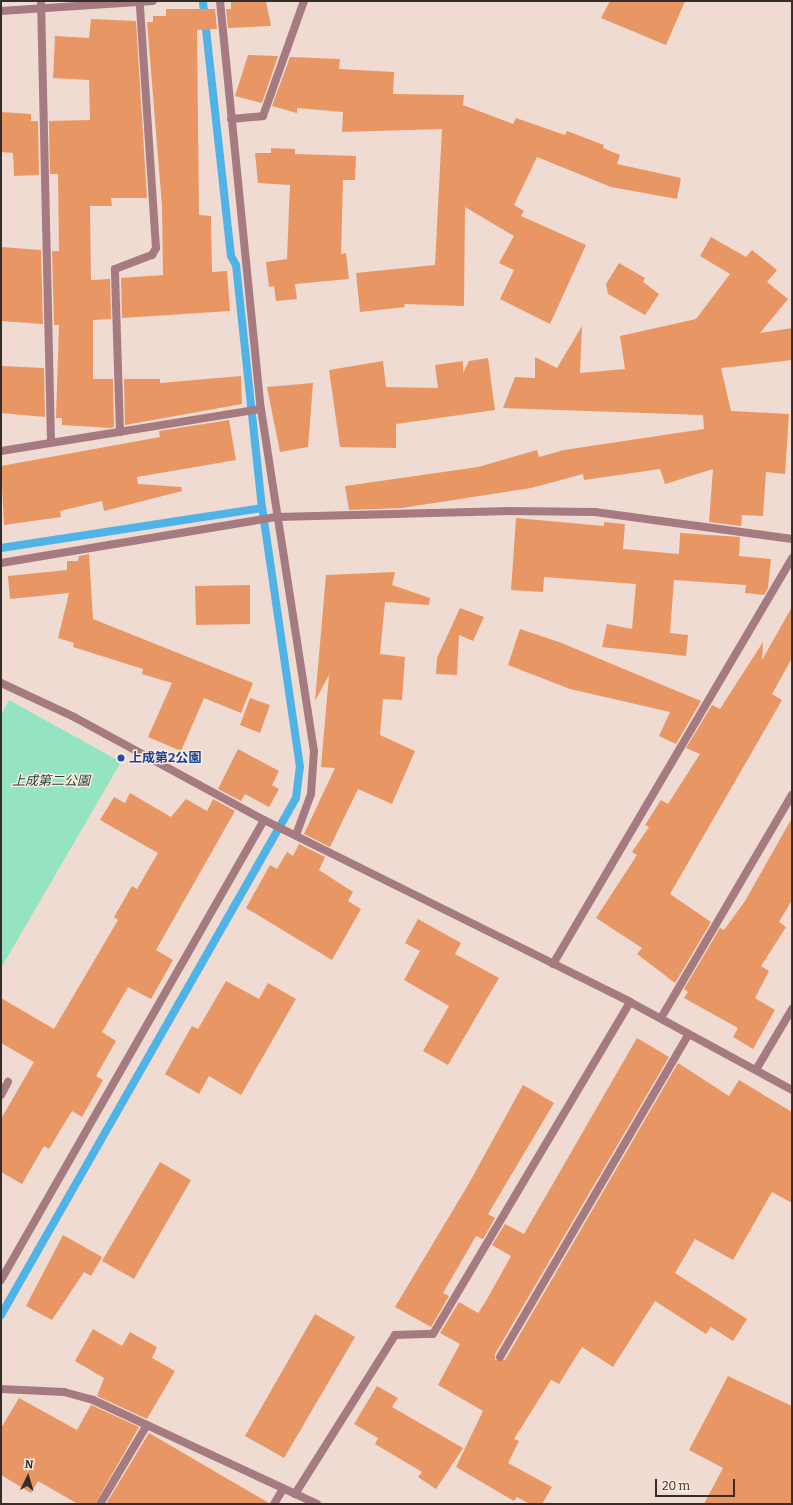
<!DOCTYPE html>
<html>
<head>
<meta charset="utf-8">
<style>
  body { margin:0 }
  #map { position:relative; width:793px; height:1505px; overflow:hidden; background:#efdbd1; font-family:Bitter,"Noto Sans JP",serif }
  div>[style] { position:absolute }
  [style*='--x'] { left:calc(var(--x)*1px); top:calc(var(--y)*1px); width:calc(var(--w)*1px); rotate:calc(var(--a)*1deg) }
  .green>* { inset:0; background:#95e4c1 }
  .stream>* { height:8px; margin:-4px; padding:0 4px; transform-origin:4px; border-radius:4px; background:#50b3e7 }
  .building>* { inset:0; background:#e99665 }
  .minor>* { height:8px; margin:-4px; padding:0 4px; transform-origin:4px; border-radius:4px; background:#a57a81 }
  .dots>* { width:11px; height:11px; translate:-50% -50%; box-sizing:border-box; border:2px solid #fde9de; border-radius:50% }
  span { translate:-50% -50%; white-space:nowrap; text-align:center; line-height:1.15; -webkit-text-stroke:3px #fde9de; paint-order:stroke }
  .transit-label { font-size:13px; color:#164399; font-weight:700 }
  .left { translate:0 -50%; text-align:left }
  .park-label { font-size:13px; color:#1c4937; font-style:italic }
  .frame { position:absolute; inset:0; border:2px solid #352d29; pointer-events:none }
  .north { position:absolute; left:8px; top:1457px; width:40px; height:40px; -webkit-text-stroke:3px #fde9de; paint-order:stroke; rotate:5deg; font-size:11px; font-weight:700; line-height:16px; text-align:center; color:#352d29 }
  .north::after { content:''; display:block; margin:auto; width:14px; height:18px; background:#352d29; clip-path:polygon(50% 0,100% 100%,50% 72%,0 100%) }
  .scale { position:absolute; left:655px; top:1479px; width:80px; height:18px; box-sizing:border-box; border:2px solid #352d29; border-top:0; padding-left:5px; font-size:12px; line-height:14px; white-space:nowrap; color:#352d29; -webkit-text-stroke:3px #fde9de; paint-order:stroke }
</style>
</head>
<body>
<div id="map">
  <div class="green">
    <i style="clip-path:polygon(9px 700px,121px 762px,1px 968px,1px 715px)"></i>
  </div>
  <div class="stream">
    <i style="--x:1;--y:548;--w:264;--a:-8.7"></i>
    <i style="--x:1;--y:1315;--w:595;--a:-60.29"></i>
    <i style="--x:296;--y:798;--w:31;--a:-83"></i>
    <i style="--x:300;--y:767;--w:262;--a:-98.3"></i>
    <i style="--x:262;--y:508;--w:244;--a:-96.1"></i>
    <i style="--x:236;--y:265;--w:10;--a:-119"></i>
    <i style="--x:231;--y:256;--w:257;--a:-96.3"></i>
  </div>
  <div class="building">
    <i style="clip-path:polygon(231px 1px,266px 1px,271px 26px,228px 28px,226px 9px,231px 9px)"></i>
    <i style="clip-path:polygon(610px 1px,685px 1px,666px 45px,601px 18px)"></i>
    <i style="clip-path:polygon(166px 9px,215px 9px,217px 29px,197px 30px,199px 215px,211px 216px,212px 272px,227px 271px,230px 311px,122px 318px,121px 278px,163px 275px,162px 206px,147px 22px,153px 22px,153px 16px,166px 16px)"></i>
    <i style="clip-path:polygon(91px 19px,136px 21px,147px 198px,111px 198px,112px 206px,90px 206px,91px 280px,110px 279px,111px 319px,93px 320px,93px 379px,113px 379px,114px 427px,111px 428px,62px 425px,62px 418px,56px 418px,59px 325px,54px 325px,52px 251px,59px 251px,58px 174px,50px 174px,49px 121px,90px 120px,89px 80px,53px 78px,55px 36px,89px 38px)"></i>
    <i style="clip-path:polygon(248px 55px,278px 56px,262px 103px,235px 96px)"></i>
    <i style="clip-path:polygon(290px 57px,340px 59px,339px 69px,394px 72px,393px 94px,464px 95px,463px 105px,513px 124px,516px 118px,565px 135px,567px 131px,604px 145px,603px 148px,620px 155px,617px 164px,681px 178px,677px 199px,611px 187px,537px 157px,514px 205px,524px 211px,521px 216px,586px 245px,550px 324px,500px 299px,514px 270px,499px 263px,514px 236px,465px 207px,464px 306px,404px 304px,405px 307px,360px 312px,356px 273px,435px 265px,442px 129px,342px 132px,343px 112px,297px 108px,297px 113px,272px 106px)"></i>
    <i style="clip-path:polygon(1px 112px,31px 114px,31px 121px,38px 121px,39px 175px,14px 176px,13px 153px,1px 152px)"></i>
    <i style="clip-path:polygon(271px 148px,295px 149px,295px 154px,356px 156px,355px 180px,343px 180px,341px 254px,346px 253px,349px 279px,295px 284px,297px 299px,276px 301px,274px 286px,269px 287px,266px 262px,287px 259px,290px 185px,258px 183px,255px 153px,271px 153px)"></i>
    <i style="clip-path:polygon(711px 237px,746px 257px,752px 250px,777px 270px,767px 282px,788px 299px,760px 333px,792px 328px,792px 360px,721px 368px,731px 411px,789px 414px,785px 474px,766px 472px,763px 516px,742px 515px,741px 526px,709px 522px,713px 469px,665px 484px,660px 469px,584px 480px,583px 474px,531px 488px,402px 508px,349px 510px,345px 486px,478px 467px,537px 450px,539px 457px,564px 450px,704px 429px,703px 415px,503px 408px,515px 377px,535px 378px,535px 357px,557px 368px,582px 326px,580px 373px,625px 369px,620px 336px,696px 319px,730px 274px,700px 256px)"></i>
    <i style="clip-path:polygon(1px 247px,41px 250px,43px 324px,1px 321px)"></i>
    <i style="clip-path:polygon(619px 263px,645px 278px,643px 282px,659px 294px,645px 315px,608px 294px,606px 284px)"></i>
    <i style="clip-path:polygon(488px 358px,495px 410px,396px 424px,396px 448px,340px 447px,329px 370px,383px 361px,386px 387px,438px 388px,435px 365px,463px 361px,463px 373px,469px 361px)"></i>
    <i style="clip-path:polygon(1px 366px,44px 368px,45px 417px,1px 413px)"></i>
    <i style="clip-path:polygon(241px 376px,242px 404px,125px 425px,124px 379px,160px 379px,160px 383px)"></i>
    <i style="clip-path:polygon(313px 383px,308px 447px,280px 452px,267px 387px)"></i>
    <i style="clip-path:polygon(229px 420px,236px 460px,137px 477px,138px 484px,181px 487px,182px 491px,104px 511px,102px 501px,60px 511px,61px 517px,4px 525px,1px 466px,160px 437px,159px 431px)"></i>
    <i style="clip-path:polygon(516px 518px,604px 526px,604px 522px,625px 524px,623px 549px,679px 554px,680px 533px,740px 537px,739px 556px,771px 559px,768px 588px,764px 595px,745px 593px,746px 585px,674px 580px,670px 633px,688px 635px,686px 656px,602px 647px,607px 624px,632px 629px,636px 584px,544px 577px,543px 592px,511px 590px)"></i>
    <i style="clip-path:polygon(89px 554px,93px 619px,253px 683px,241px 713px,204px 698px,181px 751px,148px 737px,172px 683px,142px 674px,143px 669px,73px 647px,74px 643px,58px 638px,69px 593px,10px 599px,8px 576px,67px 570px,67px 561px,78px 561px,79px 556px)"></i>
    <i style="clip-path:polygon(395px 572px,392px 585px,430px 598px,429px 605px,385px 602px,380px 654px,405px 657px,402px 700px,383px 699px,380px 735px,415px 751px,392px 804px,358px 789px,330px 847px,304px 834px,335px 768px,321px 767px,329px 675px,315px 701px,326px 575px)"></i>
    <i style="clip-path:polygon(250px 585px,250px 624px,196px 625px,195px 586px)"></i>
    <i style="clip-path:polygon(792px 607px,792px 658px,772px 694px,782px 700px,670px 894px,711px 922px,675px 983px,637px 954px,642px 948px,596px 918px,637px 855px,632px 852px,649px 827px,645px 825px,661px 800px,668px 804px,700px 754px,686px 748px,712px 705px,720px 709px,763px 642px,762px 660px)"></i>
    <i style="clip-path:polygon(460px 608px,484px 617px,473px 641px,459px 635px,457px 675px,436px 674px,437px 658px)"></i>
    <i style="clip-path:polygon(520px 629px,559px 642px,701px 701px,676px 744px,659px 736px,670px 712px,570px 689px,508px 665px)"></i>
    <i style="clip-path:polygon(250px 698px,270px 705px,260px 733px,240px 725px)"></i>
    <i style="clip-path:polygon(238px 749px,279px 771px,272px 785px,279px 789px,269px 807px,245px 794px,241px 801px,218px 789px)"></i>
    <i style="clip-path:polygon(130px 793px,171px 817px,186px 799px,207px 811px,213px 799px,235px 811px,156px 950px,173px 960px,151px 999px,128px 987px,102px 1032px,116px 1041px,96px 1076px,103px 1080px,82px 1117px,72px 1111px,49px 1149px,44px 1146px,22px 1184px,1px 1172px,1px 1119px,34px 1062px,1px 1043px,1px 998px,54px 1029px,118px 920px,114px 917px,132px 886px,137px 889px,158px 853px,100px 820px,114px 797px,125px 803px)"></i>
    <i style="clip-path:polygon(792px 818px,792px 900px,779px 922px,786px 927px,761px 966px,769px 971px,755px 998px,775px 1010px,753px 1049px,733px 1037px,738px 1028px,684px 998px,688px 992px,684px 989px,720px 928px,724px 930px,745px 901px)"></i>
    <i style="clip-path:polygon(299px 844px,325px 857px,319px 870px,353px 892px,348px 901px,361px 909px,332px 960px,246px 908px,270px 865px,277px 869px,287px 852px,293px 856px)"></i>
    <i style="clip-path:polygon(418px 919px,461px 943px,455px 954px,499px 978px,448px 1065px,423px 1051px,449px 1006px,404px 980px,420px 951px,405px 943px)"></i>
    <i style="clip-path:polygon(226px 981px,259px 999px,268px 983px,296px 999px,241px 1095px,209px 1076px,199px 1094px,165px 1074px,192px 1026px,198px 1029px)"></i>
    <i style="clip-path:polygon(637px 1038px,669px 1057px,495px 1354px,495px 1360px,505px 1360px,678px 1063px,729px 1096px,739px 1080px,792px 1112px,792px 1203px,772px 1192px,733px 1260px,695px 1239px,675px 1273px,747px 1319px,733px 1341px,711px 1327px,706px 1334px,655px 1301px,613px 1367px,582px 1347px,559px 1384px,551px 1380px,514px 1439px,519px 1441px,508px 1463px,552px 1487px,542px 1504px,530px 1504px,517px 1497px,514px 1501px,456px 1467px,483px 1411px,438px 1385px,460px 1344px,440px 1333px,459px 1302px,478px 1313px,486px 1301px,511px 1256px,492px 1245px,505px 1224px,524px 1234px)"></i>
    <i style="clip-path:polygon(523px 1085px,554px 1103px,488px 1214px,495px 1218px,483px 1239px,476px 1236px,443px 1293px,449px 1296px,431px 1327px,395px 1307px,468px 1185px)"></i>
    <i style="clip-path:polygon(160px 1162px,191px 1180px,134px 1279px,102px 1261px)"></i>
    <i style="clip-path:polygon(63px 1235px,102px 1257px,91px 1276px,84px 1272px,52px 1320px,26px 1306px)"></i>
    <i style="clip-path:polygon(315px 1314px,355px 1337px,284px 1458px,245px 1436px)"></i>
    <i style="clip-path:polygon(93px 1329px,122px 1346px,130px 1332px,157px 1347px,152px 1358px,175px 1371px,147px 1419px,97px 1396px,104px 1378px,75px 1361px)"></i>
    <i style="clip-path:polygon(728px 1376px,792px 1406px,792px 1504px,704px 1504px,723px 1468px,689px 1450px)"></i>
    <i style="clip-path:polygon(377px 1386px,398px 1398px,392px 1407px,463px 1448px,436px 1489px,418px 1477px,422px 1472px,375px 1444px,378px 1438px,354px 1424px)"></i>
    <i style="clip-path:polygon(19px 1398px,77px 1430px,91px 1405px,139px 1427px,95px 1504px,78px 1504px,38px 1481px,31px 1493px,1px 1475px,1px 1428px)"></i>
    <i style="clip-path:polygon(149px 1433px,269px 1503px,269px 1504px,106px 1504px)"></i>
  </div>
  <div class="minor">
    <i style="--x:41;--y:1;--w:442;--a:88.7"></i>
    <i style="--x:220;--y:1;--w:410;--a:84.3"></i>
    <i style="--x:261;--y:409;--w:346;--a:81.2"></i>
    <i style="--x:314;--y:751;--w:43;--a:94"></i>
    <i style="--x:311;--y:794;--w:44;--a:110.1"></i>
    <i style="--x:1;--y:11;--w:152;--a:-3.8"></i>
    <i style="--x:231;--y:119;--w:32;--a:-5"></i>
    <i style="--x:263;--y:116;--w:122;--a:-70.4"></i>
    <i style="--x:120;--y:432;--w:163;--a:-91.8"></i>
    <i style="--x:115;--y:269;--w:40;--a:-21"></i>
    <i style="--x:152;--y:255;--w:8;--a:-60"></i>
    <i style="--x:156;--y:248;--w:245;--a:-93.8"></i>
    <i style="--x:1;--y:451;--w:263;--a:-9.2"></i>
    <i style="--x:1;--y:563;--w:280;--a:-9.5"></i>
    <i style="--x:277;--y:517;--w:233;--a:-1.5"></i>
    <i style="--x:510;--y:511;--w:85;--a:0.7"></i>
    <i style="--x:595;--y:512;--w:199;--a:7.8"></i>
    <i style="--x:1;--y:683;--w:81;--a:25"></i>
    <i style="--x:74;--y:717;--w:216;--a:28.5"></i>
    <i style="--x:264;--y:820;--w:409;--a:26.4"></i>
    <i style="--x:630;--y:1002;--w:184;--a:28.5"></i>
    <i style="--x:553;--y:964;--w:471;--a:-59.5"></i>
    <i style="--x:661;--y:1018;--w:259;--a:-59.6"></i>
    <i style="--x:757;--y:1068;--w:69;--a:-59.3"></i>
    <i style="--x:1;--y:1095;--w:15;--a:-62"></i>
    <i style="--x:1;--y:1280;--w:530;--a:-60.24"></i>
    <i style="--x:500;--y:1357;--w:374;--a:-59.7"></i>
    <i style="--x:1;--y:1389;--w:63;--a:2.7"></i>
    <i style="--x:64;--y:1392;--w:30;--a:15"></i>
    <i style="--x:93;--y:1400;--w:247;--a:24.9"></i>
    <i style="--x:295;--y:1494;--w:188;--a:-57.8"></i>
    <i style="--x:395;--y:1335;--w:38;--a:-2"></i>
    <i style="--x:433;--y:1334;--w:386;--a:-59.3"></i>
    <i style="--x:100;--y:1504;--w:92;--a:-59.3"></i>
    <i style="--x:274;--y:1504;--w:17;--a:-59"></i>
  </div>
  <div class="dots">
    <i style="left:121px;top:758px;background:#1a4fb4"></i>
  </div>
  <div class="transit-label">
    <span class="left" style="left:129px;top:758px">上成第2公園</span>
  </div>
  <div class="park-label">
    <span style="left:51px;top:781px">上成第二公園</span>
  </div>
  <div class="frame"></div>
  <div class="north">N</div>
  <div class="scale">20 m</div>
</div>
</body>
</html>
